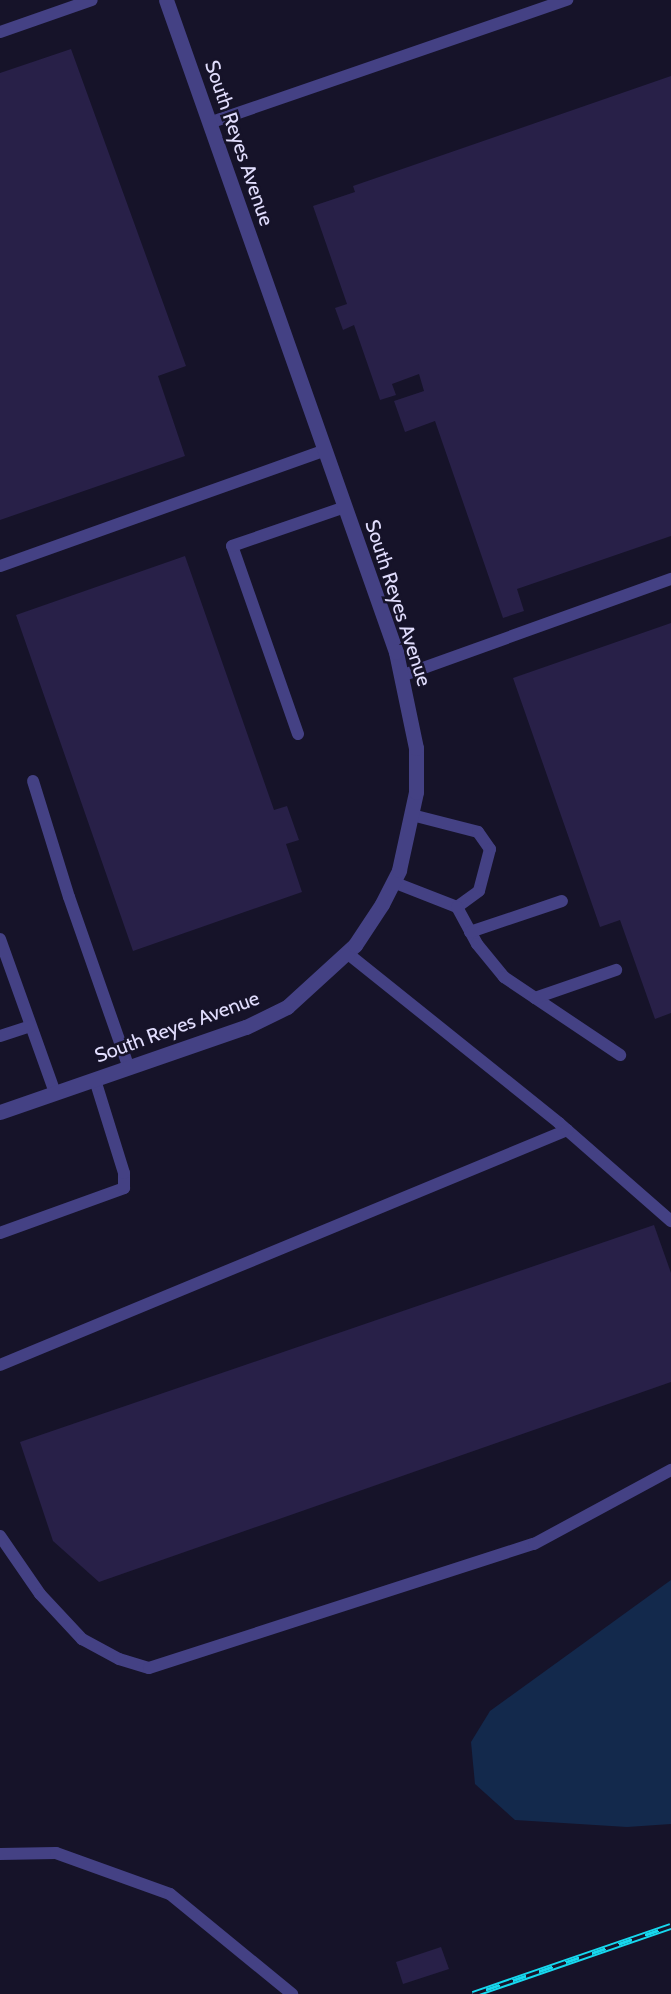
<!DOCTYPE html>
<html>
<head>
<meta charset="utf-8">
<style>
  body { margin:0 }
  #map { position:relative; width:671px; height:1994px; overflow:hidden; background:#161329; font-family:Cabin,sans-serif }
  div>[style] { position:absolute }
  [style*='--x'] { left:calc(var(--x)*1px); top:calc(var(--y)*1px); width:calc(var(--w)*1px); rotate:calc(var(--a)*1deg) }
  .water>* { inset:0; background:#13294c }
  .building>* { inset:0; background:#282048 }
  .service>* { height:12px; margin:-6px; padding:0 6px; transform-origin:6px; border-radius:6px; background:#444184 }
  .tertiary>* { height:15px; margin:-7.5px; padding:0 7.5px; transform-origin:7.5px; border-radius:7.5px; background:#444184 }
  .rail>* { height:7px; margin-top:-3.5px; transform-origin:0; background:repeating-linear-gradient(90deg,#161329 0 14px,#17d8ee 0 28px); box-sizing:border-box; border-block:2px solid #17d8ee }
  span { translate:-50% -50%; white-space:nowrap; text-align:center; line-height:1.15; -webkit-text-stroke:5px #161329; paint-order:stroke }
  .street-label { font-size:20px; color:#e1ddfd }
</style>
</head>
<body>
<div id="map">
  <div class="water">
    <i style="clip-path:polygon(671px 1580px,671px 1824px,627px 1827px,515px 1820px,475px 1784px,471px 1742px,490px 1711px)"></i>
  </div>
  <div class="building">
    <i style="clip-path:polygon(71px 49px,186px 366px,158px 376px,185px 456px,0 520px,0 73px)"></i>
    <i style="clip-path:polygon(671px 76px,671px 536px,517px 589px,524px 611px,503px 618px,435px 421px,405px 432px,394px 401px,424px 391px,419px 374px,392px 384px,396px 395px,380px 400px,354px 325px,343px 330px,335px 308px,347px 304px,313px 206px,355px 192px,353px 186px)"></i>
    <i style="clip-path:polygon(185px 556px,274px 810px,287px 806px,299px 840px,286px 844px,302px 892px,133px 951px,16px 615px)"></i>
    <i style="clip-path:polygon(671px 623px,671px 1013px,655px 1019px,620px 920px,600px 927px,513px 678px)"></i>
    <i style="clip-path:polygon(654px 1225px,671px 1273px,671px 1382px,99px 1582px,53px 1541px,20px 1442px)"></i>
    <i style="clip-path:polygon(441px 1947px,449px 1969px,403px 1984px,396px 1962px)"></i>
  </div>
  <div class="service">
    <i style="--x:0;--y:32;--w:97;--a:-19.2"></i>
    <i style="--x:209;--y:123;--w:379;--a:-19"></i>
    <i style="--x:0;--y:566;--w:345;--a:-19.6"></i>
    <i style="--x:401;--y:676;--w:287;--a:-19.8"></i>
    <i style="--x:298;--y:734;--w:199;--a:-109.3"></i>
    <i style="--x:232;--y:546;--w:120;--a:-19"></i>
    <i style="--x:33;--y:781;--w:121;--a:72.8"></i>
    <i style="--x:69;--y:897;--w:181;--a:70.7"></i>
    <i style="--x:412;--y:815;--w:68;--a:14.4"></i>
    <i style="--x:478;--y:832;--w:21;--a:55"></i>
    <i style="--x:490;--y:849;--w:43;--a:104.7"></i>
    <i style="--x:479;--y:891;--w:27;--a:144"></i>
    <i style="--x:393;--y:882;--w:69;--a:21.3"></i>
    <i style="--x:457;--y:907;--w:42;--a:61.6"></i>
    <i style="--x:477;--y:944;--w:43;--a:50.7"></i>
    <i style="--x:504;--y:977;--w:140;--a:33.9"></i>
    <i style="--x:470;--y:932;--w:97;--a:-18.6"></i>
    <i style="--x:0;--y:939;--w:164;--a:70.3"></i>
    <i style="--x:347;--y:953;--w:272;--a:38.7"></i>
    <i style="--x:559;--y:1123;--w:149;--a:41.2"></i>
    <i style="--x:535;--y:998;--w:86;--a:-19.1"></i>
    <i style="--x:0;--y:1036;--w:32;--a:-18"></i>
    <i style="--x:0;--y:1233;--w:132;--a:-19.9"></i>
    <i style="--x:124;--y:1188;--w:15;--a:-90"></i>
    <i style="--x:124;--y:1173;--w:97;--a:-107.3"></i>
    <i style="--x:0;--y:1365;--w:614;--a:-22.51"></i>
    <i style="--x:0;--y:1536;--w:70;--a:55.4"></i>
    <i style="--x:40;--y:1594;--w:62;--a:47"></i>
    <i style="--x:82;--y:1639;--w:42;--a:28.4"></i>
    <i style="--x:119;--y:1659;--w:31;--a:17"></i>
    <i style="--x:149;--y:1668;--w:404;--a:-17.9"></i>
    <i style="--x:534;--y:1544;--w:156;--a:-28.4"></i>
    <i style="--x:0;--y:1854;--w:56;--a:-1"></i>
    <i style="--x:56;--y:1853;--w:121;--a:19.8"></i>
    <i style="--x:170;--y:1894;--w:158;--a:39.3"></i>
  </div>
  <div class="tertiary">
    <i style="--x:0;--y:1112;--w:260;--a:-19.1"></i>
    <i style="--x:246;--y:1027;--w:46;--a:-26"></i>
    <i style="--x:287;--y:1007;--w:92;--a:-42.4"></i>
    <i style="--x:355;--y:945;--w:49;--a:-56.6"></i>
    <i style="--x:382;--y:904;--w:38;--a:-63"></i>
    <i style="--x:399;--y:870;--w:80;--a:-77.7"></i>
    <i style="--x:416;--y:792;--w:44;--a:-90"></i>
    <i style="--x:416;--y:748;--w:98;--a:-101.8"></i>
    <i style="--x:396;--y:652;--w:691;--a:-109.43"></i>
  </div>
  <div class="rail">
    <i style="--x:473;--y:1994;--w:209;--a:-19"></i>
  </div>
  <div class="street-label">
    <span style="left:239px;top:143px;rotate:71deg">South Reyes Avenue</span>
    <span style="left:398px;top:603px;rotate:72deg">South Reyes Avenue</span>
    <span style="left:177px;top:1027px;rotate:-20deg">South Reyes Avenue</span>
  </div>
</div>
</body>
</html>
